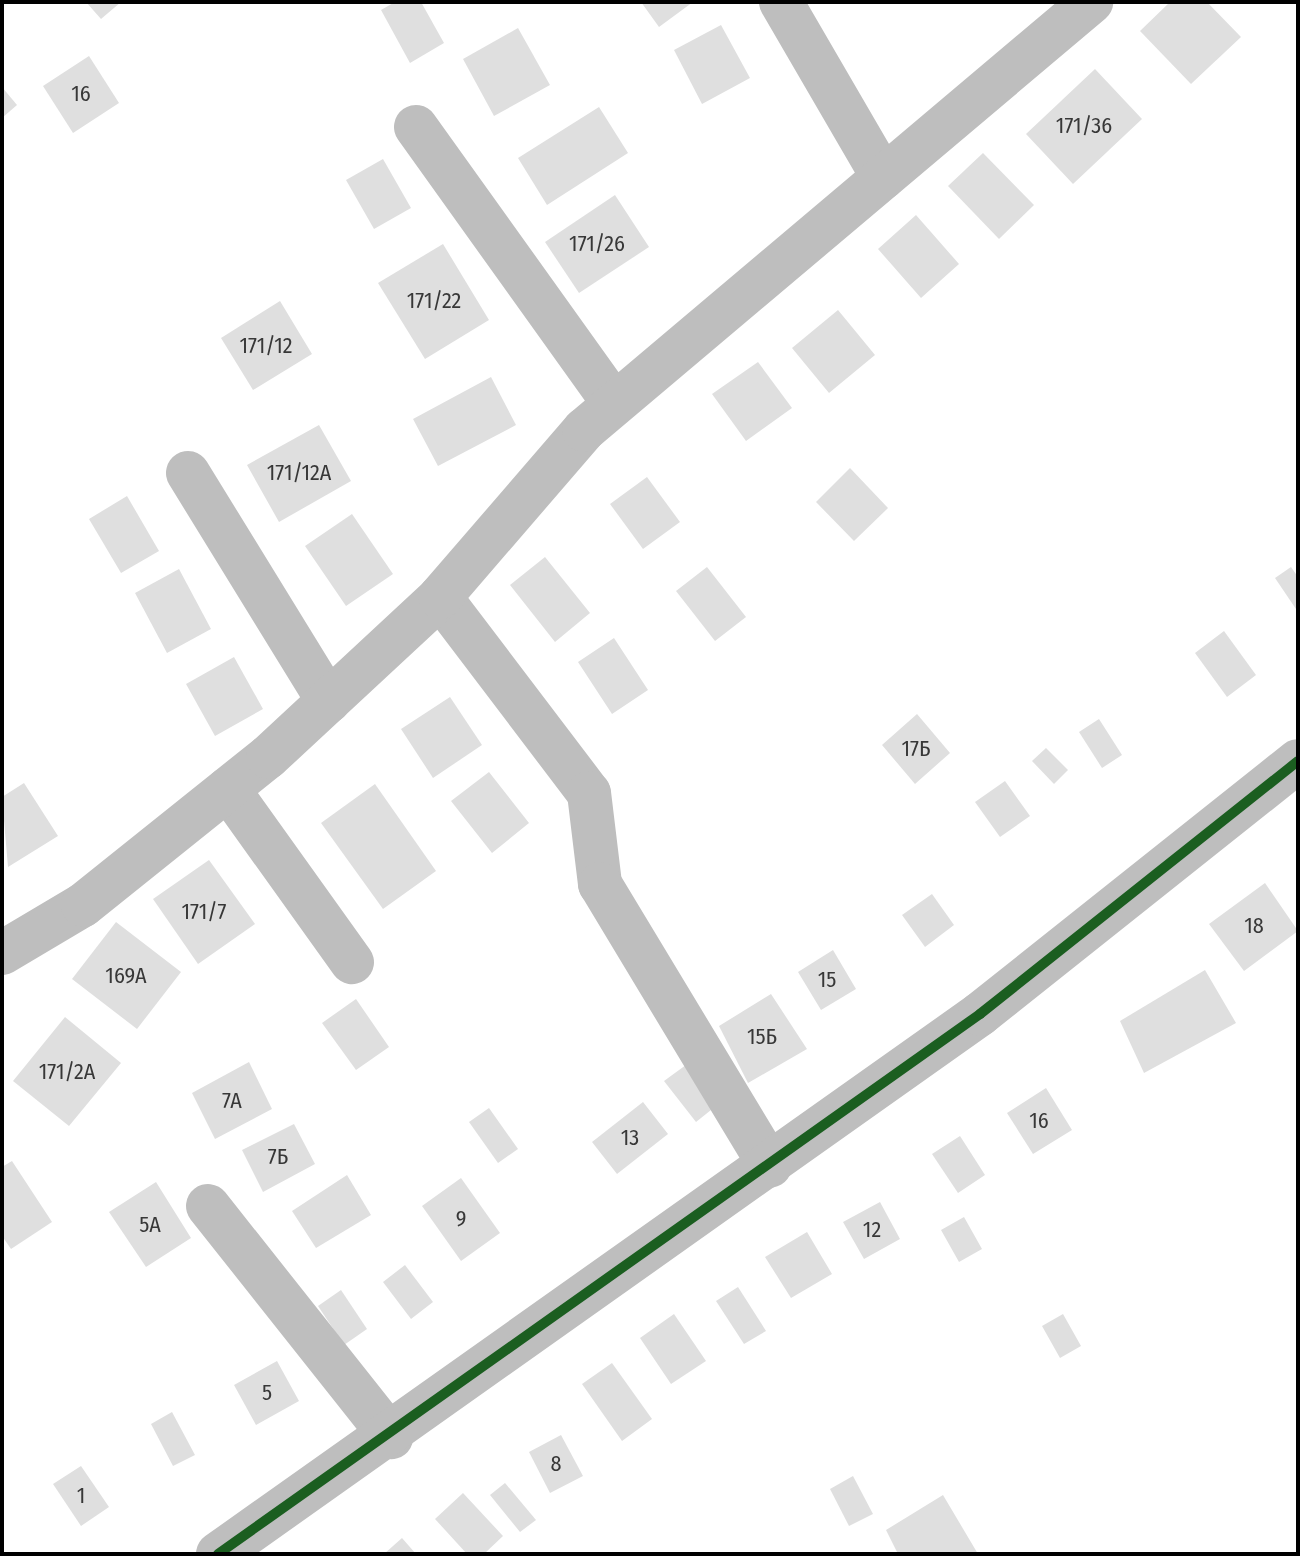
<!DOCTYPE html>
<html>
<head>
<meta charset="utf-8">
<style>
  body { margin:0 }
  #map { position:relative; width:1300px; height:1556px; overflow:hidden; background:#fff; font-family:"Fira Sans Condensed",sans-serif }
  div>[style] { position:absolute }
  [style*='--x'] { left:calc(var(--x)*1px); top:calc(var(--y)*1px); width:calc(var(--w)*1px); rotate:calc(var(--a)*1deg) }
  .building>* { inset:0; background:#dfdfdf }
  .minor>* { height:44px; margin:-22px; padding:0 22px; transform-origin:22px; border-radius:22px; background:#bebebe }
  .cycleway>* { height:10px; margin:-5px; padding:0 5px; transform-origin:5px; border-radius:5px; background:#1b5e20 }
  span { translate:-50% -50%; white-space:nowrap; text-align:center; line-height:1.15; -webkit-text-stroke:7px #fff; paint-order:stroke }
  .number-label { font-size:22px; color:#383838 }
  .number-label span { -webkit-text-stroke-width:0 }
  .frame { position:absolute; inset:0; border:4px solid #000; pointer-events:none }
</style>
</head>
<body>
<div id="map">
  <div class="building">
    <i style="clip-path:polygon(86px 2px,121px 2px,101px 19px)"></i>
    <i style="clip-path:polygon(395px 2px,421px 2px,444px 43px,410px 63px,381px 10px)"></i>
    <i style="clip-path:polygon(641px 2px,693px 2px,659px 27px)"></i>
    <i style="clip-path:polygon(1170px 2px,1207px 2px,1241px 37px,1191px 84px,1140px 31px)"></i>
    <i style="clip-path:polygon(721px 25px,750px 78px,702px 104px,674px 50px)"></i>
    <i style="clip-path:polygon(518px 28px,550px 85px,494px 116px,463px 59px)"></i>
    <i style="clip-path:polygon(89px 56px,119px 103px,73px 133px,43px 86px)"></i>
    <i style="clip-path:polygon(1095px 69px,1142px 119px,1073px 184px,1026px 134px)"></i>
    <i style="clip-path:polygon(2px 87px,17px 105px,2px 118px)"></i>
    <i style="clip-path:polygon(599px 107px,628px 153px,547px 205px,518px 158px)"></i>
    <i style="clip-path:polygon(983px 153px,1034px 205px,999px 239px,948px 186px)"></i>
    <i style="clip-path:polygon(383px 159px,411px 208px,374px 229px,346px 180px)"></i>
    <i style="clip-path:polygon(615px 195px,649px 247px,579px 293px,545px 242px)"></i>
    <i style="clip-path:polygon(916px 215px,959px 264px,921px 298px,878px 249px)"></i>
    <i style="clip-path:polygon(443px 244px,489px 320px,425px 359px,378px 283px)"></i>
    <i style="clip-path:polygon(280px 301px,312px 354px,253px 390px,221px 338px)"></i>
    <i style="clip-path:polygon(838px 310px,875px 355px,829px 393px,792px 348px)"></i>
    <i style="clip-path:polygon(758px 362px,792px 408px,746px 441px,712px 394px)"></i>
    <i style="clip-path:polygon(491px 377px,516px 425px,438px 466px,413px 419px)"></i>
    <i style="clip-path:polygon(319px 425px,351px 481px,279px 522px,247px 465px)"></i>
    <i style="clip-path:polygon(850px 468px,888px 508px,854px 541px,816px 502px)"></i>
    <i style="clip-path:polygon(647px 477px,680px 522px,643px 549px,610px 504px)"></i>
    <i style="clip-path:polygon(127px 496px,159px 551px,121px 573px,89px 519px)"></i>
    <i style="clip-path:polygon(352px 514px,393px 574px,346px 606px,305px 546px)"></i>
    <i style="clip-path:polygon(545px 557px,590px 613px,555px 642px,510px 585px)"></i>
    <i style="clip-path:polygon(707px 567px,746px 617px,715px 641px,676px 591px)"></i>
    <i style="clip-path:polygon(1291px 567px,1298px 577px,1298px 612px,1275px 578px)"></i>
    <i style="clip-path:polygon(179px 569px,211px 629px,167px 653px,135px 593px)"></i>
    <i style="clip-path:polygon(1224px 631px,1256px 675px,1227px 697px,1195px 653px)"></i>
    <i style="clip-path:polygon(614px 638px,648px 690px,612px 714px,578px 662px)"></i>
    <i style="clip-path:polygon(234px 657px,263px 709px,215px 736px,186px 684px)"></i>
    <i style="clip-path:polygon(450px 697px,482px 745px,433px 778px,401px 729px)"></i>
    <i style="clip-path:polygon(917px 714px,950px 753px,915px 784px,882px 745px)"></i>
    <i style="clip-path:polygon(1099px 719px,1122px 755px,1102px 768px,1079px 732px)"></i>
    <i style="clip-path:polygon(1046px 748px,1068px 770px,1054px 784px,1032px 761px)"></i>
    <i style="clip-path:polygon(489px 772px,529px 823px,492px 853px,451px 801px)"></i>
    <i style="clip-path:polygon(1005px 781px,1030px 816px,1000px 837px,975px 802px)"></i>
    <i style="clip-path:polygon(24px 783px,58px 836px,8px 867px,2px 797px)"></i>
    <i style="clip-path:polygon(375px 784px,436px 871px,383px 909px,321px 823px)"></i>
    <i style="clip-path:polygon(209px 860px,255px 924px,198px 964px,153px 899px)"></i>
    <i style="clip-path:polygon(1265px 883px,1298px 931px,1244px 971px,1209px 924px)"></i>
    <i style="clip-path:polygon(932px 894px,954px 925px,925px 947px,902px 915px)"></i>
    <i style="clip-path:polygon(116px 922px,181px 972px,137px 1029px,72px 979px)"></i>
    <i style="clip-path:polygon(833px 950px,856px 989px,821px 1010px,798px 972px)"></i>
    <i style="clip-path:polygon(1205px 970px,1236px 1023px,1144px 1073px,1120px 1021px)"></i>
    <i style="clip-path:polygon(771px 994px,807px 1049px,748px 1083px,719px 1026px)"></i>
    <i style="clip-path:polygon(356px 999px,389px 1047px,356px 1070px,322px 1023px)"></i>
    <i style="clip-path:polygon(65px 1017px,121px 1063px,69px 1126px,13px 1081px)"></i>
    <i style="clip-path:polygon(249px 1062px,272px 1109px,215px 1139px,192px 1093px)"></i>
    <i style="clip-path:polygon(690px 1062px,721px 1102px,696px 1122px,664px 1081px)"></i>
    <i style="clip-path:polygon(1046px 1088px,1072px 1130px,1033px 1154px,1007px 1113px)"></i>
    <i style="clip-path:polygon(643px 1102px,668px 1134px,617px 1174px,592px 1142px)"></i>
    <i style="clip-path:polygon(489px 1108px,518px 1149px,498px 1163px,469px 1122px)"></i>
    <i style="clip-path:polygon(294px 1124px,315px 1164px,263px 1192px,242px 1150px)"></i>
    <i style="clip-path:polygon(960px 1136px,985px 1175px,958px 1193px,932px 1154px)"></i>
    <i style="clip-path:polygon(12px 1161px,52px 1222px,11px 1249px,2px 1236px,2px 1167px)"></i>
    <i style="clip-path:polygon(347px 1175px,371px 1215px,316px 1248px,292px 1211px)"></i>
    <i style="clip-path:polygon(461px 1178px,500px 1233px,461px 1261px,422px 1206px)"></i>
    <i style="clip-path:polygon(156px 1182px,191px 1238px,146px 1267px,109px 1212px)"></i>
    <i style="clip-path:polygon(880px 1202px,900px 1239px,864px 1259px,843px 1222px)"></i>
    <i style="clip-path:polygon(964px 1217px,982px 1249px,959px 1262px,941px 1230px)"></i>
    <i style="clip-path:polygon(807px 1232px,832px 1274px,791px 1298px,765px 1257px)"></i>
    <i style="clip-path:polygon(405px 1265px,433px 1302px,411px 1319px,383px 1282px)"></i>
    <i style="clip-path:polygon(738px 1287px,766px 1331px,744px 1344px,716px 1301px)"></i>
    <i style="clip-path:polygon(341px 1290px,367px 1329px,344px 1345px,318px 1306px)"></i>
    <i style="clip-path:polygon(674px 1314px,706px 1361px,671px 1384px,640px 1338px)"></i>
    <i style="clip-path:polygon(1063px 1314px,1081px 1346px,1060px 1358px,1042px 1326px)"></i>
    <i style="clip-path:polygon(277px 1361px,299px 1401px,256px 1425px,234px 1385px)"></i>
    <i style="clip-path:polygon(612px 1363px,652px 1419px,622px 1441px,582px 1384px)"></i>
    <i style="clip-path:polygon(172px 1412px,195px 1455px,173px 1466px,151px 1424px)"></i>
    <i style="clip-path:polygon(561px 1435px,583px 1476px,550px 1493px,529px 1452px)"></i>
    <i style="clip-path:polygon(81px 1466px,109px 1507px,81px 1526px,53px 1484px)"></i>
    <i style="clip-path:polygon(853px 1476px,873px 1514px,849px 1526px,830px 1489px)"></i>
    <i style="clip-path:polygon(505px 1483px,536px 1520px,520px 1532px,490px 1495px)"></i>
    <i style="clip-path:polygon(463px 1493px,503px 1536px,484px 1554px,467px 1554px,435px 1519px)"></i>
    <i style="clip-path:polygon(943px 1495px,978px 1554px,898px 1554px,886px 1530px)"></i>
    <i style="clip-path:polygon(402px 1538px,416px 1554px,384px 1554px)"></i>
  </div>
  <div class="minor">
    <i style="--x:781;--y:2;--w:203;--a:59.8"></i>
    <i style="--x:416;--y:127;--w:340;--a:54.4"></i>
    <i style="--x:188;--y:473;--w:268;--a:58.4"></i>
    <i style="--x:440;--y:597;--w:246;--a:52.8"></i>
    <i style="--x:589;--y:793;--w:92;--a:83.1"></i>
    <i style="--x:600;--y:884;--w:329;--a:58.9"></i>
    <i style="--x:228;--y:789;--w:213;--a:54.4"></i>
    <i style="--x:2;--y:953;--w:94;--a:-30.7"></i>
    <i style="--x:83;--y:905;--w:237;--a:-38.7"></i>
    <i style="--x:268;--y:757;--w:235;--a:-42.9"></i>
    <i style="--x:440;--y:597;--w:221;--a:-49.2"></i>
    <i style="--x:584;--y:430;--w:664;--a:-40.17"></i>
    <i style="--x:208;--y:1206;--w:295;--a:51.6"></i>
    <i style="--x:218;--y:1554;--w:934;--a:-35.32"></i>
    <i style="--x:980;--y:1014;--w:406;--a:-38.5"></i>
  </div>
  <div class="cycleway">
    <i style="--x:218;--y:1554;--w:934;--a:-35.32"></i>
    <i style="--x:980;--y:1014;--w:406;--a:-38.5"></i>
  </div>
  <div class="number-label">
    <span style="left:81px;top:94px">16</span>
    <span style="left:1084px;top:126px">171/36</span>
    <span style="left:597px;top:244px">171/26</span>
    <span style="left:434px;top:301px">171/22</span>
    <span style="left:266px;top:346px">171/12</span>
    <span style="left:299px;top:473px">171/12А</span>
    <span style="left:916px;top:749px">17Б</span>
    <span style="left:204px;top:912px">171/7</span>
    <span style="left:1254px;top:926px">18</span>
    <span style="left:126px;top:976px">169А</span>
    <span style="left:827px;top:980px">15</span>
    <span style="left:762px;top:1037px">15Б</span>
    <span style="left:67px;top:1072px">171/2А</span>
    <span style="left:232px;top:1101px">7А</span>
    <span style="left:1039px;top:1121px">16</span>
    <span style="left:630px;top:1138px">13</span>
    <span style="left:278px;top:1157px">7Б</span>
    <span style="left:461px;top:1219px">9</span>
    <span style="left:150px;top:1225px">5А</span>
    <span style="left:872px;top:1230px">12</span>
    <span style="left:267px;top:1393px">5</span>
    <span style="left:556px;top:1464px">8</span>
    <span style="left:81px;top:1496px">1</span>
  </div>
  <div class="frame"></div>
</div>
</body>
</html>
